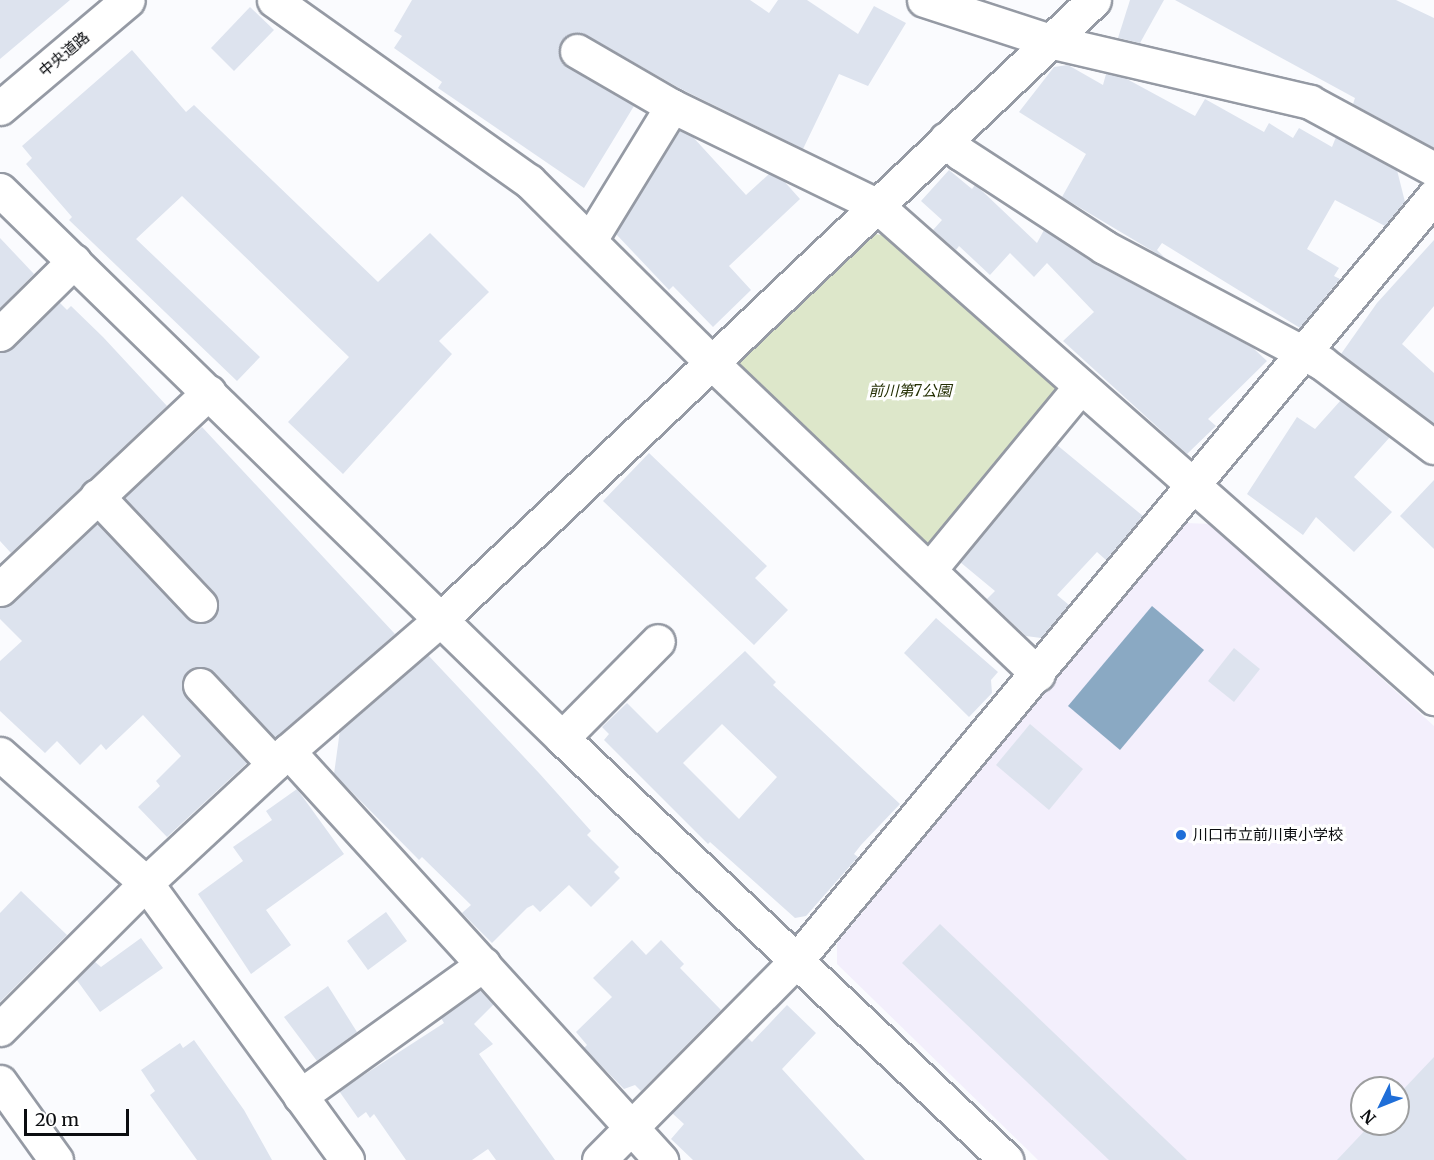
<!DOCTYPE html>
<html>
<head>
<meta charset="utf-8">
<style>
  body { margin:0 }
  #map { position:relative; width:1434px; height:1160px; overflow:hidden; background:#fafbfe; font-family:Merriweather,"Noto Sans JP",serif }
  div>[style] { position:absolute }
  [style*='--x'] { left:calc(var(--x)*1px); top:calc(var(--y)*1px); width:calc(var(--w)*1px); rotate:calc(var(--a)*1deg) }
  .education>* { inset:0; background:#f3effc }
  .green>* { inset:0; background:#dde7ca }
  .water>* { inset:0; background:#8aa9c3 }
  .building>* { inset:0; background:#dde3ee }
  .roads { filter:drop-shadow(2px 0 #959aa4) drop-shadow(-2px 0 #959aa4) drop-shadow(0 2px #959aa4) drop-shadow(0 -2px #959aa4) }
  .minor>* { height:33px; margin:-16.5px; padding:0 16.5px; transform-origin:16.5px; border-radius:16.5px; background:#fff }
  .major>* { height:33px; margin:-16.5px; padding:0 16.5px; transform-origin:16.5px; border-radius:16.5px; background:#fff }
  .dots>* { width:16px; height:16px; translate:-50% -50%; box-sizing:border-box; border:3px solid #fff; border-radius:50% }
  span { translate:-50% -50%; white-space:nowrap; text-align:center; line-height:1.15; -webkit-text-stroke:6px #fff; paint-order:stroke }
  .street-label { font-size:15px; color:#0b0d10 }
  .park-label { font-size:15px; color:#253005; font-style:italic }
  .poi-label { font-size:15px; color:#0b0d10 }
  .left { translate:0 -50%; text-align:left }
  .north { position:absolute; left:1350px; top:1076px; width:60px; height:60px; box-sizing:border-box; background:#fff; border:2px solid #9d9e9f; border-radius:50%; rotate:227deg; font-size:16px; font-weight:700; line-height:24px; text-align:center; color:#0b0d10 }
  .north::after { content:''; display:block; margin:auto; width:21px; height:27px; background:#1f6ed8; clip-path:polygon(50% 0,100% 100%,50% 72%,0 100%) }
  .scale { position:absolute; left:24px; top:1109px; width:105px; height:27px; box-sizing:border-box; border:3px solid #0b0d10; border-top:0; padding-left:8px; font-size:18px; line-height:21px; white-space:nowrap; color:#0b0d10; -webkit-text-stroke:4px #fff; paint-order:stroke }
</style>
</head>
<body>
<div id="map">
  <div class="education">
    <i style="clip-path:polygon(evenodd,1186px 523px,1211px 524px,1434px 726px,1434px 1160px,1038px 1160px,837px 964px,837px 943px,1186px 523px,1362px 1088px,1398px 1088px,1398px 1124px,1362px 1124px,1362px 1088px)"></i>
  </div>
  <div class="green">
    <i style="clip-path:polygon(871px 233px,891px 237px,1057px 386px,1059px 398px,939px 547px,927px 545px,739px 372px,741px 356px)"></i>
  </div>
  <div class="water">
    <i style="clip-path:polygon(1152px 606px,1204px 650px,1120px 750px,1068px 706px)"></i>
  </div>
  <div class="building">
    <i style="clip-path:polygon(0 0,70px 0,0 59px)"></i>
    <i style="clip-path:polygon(412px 0,750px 0,769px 13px,778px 0,807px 0,858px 34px,874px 6px,906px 23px,868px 86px,839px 74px,803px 149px,681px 89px,586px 35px,568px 35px,561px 42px,561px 61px,634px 106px,584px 188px,438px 88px,442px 82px,394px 48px,402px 36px,394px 31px)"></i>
    <i style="clip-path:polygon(1130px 0,1164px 0,1140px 43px,1118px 38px)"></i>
    <i style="clip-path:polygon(1175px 0,1396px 0,1434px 18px,1434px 148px,1353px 104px,1355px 98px)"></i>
    <i style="clip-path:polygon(250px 7px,274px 30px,234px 71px,211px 48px)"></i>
    <i style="clip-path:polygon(132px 50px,186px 112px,194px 105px,378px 282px,430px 233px,489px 292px,439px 341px,452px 354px,343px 474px,288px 422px,349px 357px,182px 196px,136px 239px,260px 357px,237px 381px,69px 220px,72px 217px,26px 164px,32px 158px,22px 146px)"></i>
    <i style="clip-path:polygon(1068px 65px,1103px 85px,1106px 74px,1125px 78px,1195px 116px,1205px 99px,1264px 132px,1269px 123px,1293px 138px,1299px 128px,1332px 147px,1336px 137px,1397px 170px,1405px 202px,1385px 226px,1335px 200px,1307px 249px,1339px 268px,1334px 276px,1340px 279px,1300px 328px,1162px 243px,1157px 250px,1166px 259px,1062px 197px,1086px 154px,1019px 112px,1054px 67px)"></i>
    <i style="clip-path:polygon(680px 131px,692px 136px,746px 195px,769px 174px,783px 180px,800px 199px,729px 266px,751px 290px,713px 327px,673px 286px,669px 290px,616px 234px)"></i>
    <i style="clip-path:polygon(949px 170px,972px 189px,975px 185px,980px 189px,1037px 243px,1044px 230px,1095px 264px,1253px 348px,1267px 361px,1208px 419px,1216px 426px,1187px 454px,1063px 341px,1094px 312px,1047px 263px,1034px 277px,1010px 253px,990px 275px,959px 246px,956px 250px,933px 230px,942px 220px,921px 201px)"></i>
    <i style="clip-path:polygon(0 238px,34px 274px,0 308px)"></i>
    <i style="clip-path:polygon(1434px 240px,1434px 306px,1402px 344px,1434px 373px,1434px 424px,1341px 354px,1377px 303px)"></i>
    <i style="clip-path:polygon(59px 302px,67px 310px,71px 306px,103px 337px,167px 406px,11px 553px,0 541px,0 352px,13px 347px)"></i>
    <i style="clip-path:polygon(1341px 400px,1390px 437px,1354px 477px,1392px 512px,1354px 552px,1316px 517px,1303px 535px,1247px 494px,1297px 417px,1315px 429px)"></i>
    <i style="clip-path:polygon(202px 427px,395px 634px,275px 738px,213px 672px,196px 667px,188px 671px,182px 680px,186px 697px,247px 763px,167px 837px,138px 807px,160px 786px,156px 781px,181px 756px,143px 715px,106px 750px,101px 744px,80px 765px,57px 741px,45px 753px,0 711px,0 661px,22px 641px,0 619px,0 608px,13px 603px,97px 523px,187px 618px,195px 623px,212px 619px,218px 610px,214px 592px,124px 498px)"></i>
    <i style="clip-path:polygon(1057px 445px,1143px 516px,1106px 560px,1097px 552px,1057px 595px,1069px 605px,1041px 638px,1026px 636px,987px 599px,995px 591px,960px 562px)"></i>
    <i style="clip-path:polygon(649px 453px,767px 566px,755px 578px,788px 610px,754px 645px,603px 501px)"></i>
    <i style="clip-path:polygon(1434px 480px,1434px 549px,1400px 516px)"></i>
    <i style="clip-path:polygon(936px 618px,998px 672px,991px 680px,992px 693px,969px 717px,904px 653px)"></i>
    <i style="clip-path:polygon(1234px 648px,1260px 669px,1234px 702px,1208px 681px)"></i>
    <i style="clip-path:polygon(evenodd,745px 651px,776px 682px,773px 685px,900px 804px,861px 845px,854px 854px,858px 857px,806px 916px,795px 918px,710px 842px,708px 844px,604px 740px,609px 734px,602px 727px,627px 703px,657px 733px,745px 651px,722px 724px,777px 777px,739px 819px,683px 763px,722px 724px)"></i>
    <i style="clip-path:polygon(428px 655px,539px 773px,591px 831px,587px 835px,619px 867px,614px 872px,620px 878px,591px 907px,569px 885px,540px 912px,533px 905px,527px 908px,492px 943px,462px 913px,471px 905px,422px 857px,419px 860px,334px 774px,340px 730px)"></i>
    <i style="clip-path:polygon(1030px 724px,1083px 769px,1049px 810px,996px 765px)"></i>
    <i style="clip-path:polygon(297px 789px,344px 854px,266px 910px,291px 945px,251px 974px,198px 894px,243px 861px,233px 847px,272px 820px,266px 811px)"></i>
    <i style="clip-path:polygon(21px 891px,67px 935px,0 1002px,0 913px)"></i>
    <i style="clip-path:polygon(386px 912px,407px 941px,368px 970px,347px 941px)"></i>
    <i style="clip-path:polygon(940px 924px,1187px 1160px,1109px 1160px,902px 963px)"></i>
    <i style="clip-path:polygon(141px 938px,163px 968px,100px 1012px,76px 979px,94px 961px,101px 967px)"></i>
    <i style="clip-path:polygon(632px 940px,646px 955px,661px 940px,684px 964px,680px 968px,721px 1010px,641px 1091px,635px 1085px,624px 1089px,584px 1048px,587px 1045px,576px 1032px,612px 997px,593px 978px)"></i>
    <i style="clip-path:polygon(328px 986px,357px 1032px,317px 1061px,284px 1017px)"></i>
    <i style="clip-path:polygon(480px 990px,494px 1004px,474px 1024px,493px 1044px,479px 1054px,555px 1160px,496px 1160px,488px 1149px,472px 1160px,406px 1160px,374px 1114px,370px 1118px,366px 1112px,358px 1118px,339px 1091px,444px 1023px,441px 1018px)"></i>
    <i style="clip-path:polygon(787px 1005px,816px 1033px,782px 1069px,865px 1160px,693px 1160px,671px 1139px,684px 1124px,672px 1113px,747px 1037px,752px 1042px)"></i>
    <i style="clip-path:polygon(194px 1040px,244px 1110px,272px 1160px,197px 1160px,150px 1095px,155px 1091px,141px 1070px,180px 1043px,183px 1048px)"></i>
    <i style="clip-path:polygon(1434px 1057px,1434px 1160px,1337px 1160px,1371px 1124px,1398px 1124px,1398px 1095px)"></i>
  </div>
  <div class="roads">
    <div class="minor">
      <i style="--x:274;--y:0;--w:313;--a:35.4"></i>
      <i style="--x:529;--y:181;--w:257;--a:44.8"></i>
      <i style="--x:711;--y:362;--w:452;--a:43.7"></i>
      <i style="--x:924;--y:0;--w:136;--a:18"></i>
      <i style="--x:1053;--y:42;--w:264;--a:13.1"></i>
      <i style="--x:1310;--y:102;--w:141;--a:28.4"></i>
      <i style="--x:577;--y:51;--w:110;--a:30.1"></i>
      <i style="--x:946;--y:139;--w:20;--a:45"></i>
      <i style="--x:960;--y:153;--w:172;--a:33.1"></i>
      <i style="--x:1104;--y:247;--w:247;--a:28"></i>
      <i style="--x:1322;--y:363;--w:140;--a:36.9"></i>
      <i style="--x:0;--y:190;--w:785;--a:44.28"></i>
      <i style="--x:562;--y:738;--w:613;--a:43.54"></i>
      <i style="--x:590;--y:240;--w:157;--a:-58.5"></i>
      <i style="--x:672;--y:106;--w:227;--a:25.9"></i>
      <i style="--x:876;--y:205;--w:745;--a:41.46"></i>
      <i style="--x:0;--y:334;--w:104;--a:-44.6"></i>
      <i style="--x:97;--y:496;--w:150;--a:46.6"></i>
      <i style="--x:930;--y:569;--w:236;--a:-50.5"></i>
      <i style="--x:0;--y:589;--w:287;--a:-43.3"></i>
      <i style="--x:200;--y:685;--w:108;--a:46.9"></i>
      <i style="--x:562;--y:738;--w:136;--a:-45.3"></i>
      <i style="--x:288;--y:751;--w:554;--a:47.64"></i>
      <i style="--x:0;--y:754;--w:195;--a:41.5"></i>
      <i style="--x:146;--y:883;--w:342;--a:54"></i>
      <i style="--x:0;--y:1029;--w:206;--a:-45"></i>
      <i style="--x:146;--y:883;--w:194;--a:-42.9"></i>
      <i style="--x:288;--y:751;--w:201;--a:-40.8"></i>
      <i style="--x:440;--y:620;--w:901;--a:-43.47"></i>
      <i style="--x:0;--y:1082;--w:96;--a:54.3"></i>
      <i style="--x:300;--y:1096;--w:226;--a:-35.7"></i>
      <i style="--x:599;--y:1160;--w:279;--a:-45.3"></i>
      <i style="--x:795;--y:962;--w:998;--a:-50.17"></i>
    </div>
    <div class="major">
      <i style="--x:0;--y:108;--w:167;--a:-40.2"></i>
    </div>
  </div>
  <div class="dots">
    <i style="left:1181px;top:835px;background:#1f6ed8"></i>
  </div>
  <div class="street-label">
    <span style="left:64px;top:54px;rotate:-40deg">中央道路</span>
  </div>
  <div class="park-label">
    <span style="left:910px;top:391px">前川第7公園</span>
  </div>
  <div class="poi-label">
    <span class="left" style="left:1193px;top:835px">川口市立前川東小学校</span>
  </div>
  <div class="north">N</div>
  <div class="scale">20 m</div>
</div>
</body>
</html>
